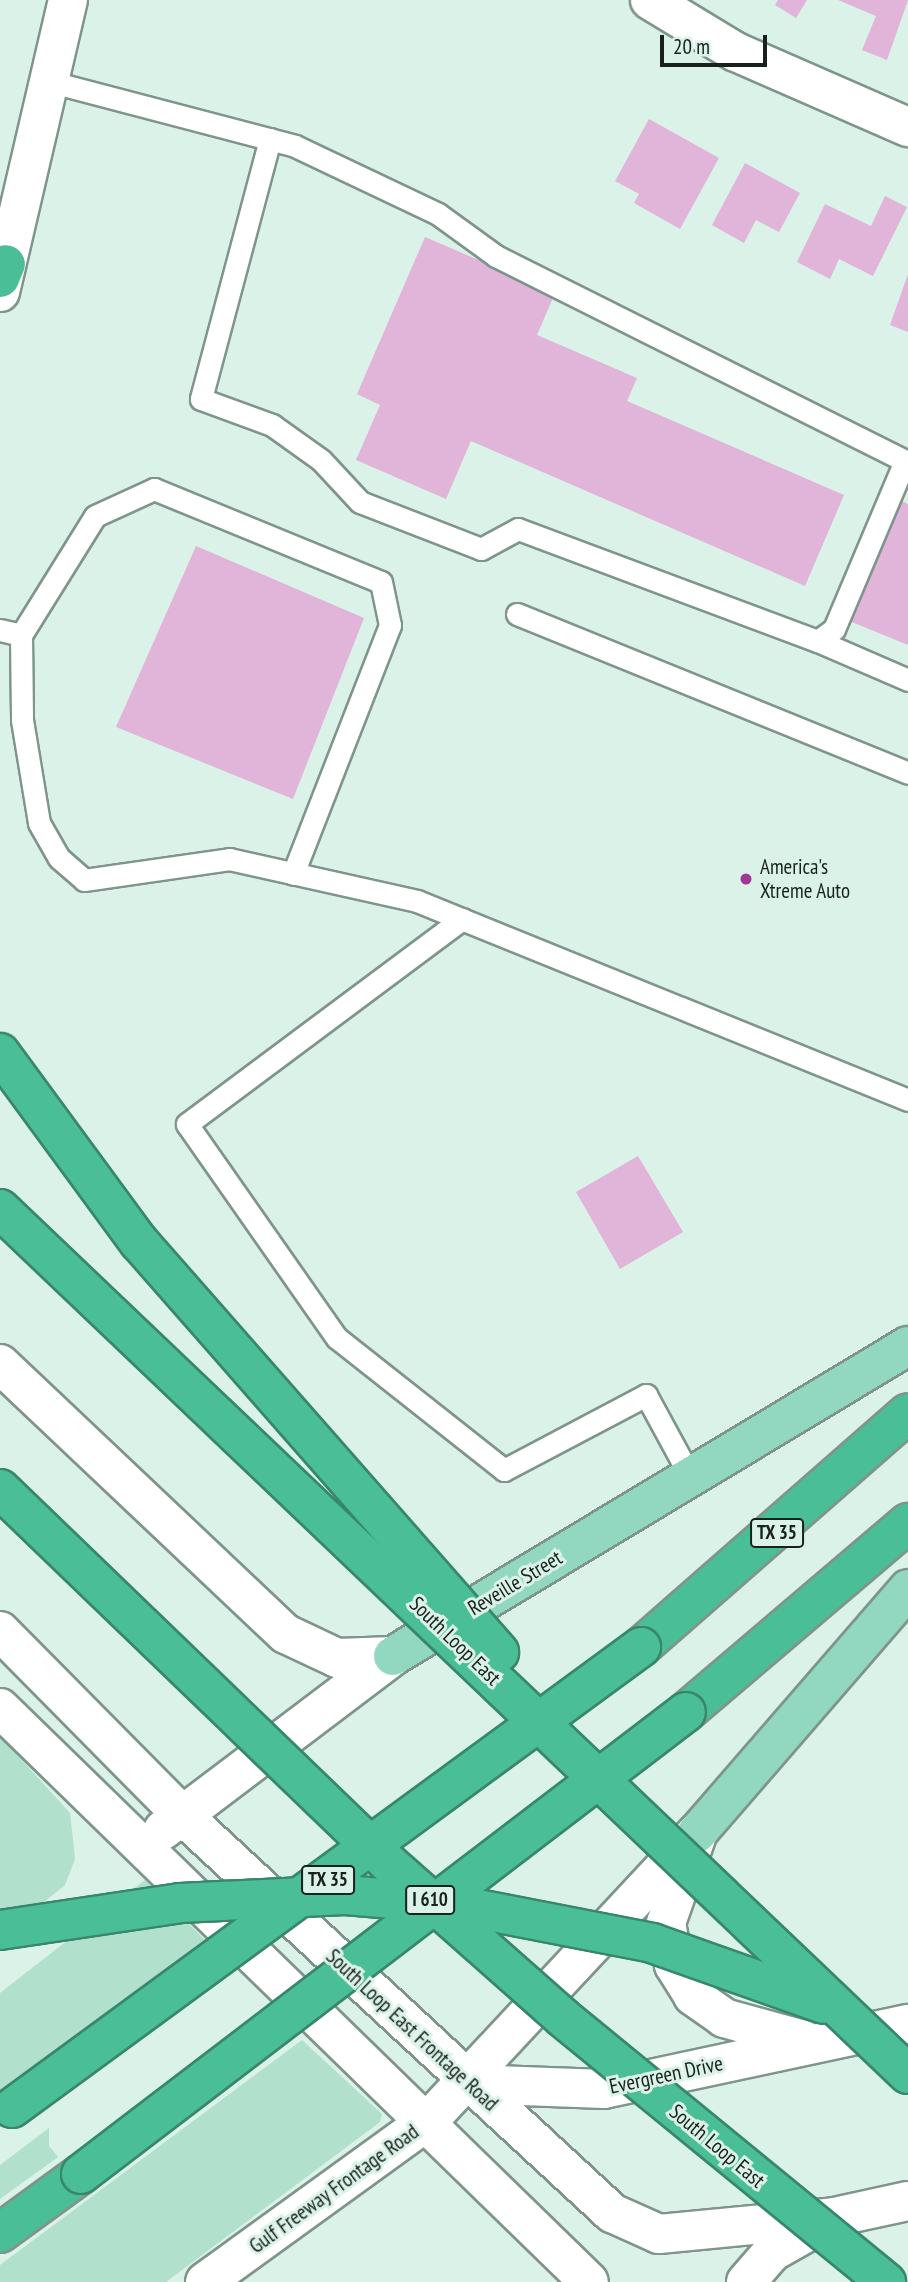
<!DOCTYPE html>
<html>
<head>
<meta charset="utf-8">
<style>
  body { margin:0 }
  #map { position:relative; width:908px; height:2282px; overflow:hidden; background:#daf2e7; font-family:"PT Sans Narrow",sans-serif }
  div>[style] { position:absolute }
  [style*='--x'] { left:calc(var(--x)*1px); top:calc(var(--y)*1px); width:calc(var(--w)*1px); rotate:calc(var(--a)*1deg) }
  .green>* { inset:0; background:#b1e0cc }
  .building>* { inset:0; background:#e1b4d9 }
  .roads { filter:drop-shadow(2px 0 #7f958b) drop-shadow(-2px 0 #7f958b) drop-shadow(0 2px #7f958b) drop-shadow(0 -2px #7f958b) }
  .lane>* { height:21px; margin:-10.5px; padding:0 10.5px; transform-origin:10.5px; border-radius:10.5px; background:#fff }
  .street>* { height:38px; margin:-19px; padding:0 19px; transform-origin:19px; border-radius:19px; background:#fff }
  .secondary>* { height:38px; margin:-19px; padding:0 19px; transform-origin:19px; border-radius:19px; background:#fff }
  .primary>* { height:38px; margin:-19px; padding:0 19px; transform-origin:19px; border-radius:19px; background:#92d8c1 }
  .highway>* { height:38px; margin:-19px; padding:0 19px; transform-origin:19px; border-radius:19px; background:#4abe97 }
  .bridges { filter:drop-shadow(2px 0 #38876c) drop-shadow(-2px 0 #38876c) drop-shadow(0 2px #38876c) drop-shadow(0 -2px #38876c) }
  .highway-bridge>* { height:38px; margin:-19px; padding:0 19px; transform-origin:19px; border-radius:19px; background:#4abe97 }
  .dots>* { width:19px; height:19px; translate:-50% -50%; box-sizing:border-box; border:4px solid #daf2e7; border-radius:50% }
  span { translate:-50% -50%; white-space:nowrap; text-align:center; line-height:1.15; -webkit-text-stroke:6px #daf2e7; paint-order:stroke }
  .shield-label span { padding:2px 5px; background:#daf2e7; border:2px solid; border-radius:5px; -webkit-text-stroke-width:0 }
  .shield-label { font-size:19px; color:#18211d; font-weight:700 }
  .poi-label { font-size:21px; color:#18211d }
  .left { translate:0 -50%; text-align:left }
  .street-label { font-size:21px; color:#18211d }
  .scale { position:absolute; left:660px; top:35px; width:107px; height:32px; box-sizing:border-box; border:4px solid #18211d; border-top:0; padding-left:9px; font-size:21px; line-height:24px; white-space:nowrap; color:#18211d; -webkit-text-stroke:5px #daf2e7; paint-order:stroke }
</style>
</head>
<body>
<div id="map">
  <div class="green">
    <i style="clip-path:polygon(0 1736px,70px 1813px,75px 1859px,65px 1885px,0 1938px)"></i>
    <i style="clip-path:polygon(145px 1880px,212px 1947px,0 2106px,0 1993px)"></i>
    <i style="clip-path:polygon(302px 2040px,382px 2114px,380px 2122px,166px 2282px,0 2282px,0 2265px)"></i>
    <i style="clip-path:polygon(49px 2128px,49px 2146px,58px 2157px,0 2199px,0 2165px)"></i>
  </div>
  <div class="building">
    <i style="clip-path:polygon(778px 0,807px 0,796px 18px,775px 5px)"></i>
    <i style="clip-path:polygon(838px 0,908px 0,887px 60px,862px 50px,876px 16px)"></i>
    <i style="clip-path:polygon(649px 119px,719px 158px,680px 229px,634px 203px,639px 194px,615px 181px)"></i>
    <i style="clip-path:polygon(745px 163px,800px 193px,779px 232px,756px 220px,744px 243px,712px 225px)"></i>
    <i style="clip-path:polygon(885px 196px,907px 207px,873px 276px,839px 259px,830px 279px,797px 262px,825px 204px,871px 226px)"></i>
    <i style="clip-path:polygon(425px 237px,555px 293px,537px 335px,637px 378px,627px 401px,844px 495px,805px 586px,471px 441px,446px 499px,356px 460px,380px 405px,357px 394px)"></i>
    <i style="clip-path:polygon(908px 274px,908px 332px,890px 325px)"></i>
    <i style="clip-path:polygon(895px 498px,908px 504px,908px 645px,847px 620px)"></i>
    <i style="clip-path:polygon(196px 546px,364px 618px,293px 799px,116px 727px)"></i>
    <i style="clip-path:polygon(638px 1156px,683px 1232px,620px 1269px,576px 1192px)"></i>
  </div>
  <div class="roads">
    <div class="lane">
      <i style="--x:48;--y:81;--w:255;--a:14.7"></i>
      <i style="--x:295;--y:146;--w:158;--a:25.4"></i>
      <i style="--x:438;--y:214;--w:72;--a:35.9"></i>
      <i style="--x:496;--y:256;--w:461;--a:26.6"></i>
      <i style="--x:270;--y:139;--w:269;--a:104.9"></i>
      <i style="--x:201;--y:399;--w:76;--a:20.1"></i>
      <i style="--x:272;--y:425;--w:60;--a:35.5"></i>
      <i style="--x:321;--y:460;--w:57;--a:47.1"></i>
      <i style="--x:360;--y:502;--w:130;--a:21.2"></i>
      <i style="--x:481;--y:549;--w:42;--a:-28.4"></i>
      <i style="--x:518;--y:529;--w:320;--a:20.5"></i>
      <i style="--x:818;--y:641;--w:20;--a:-37"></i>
      <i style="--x:834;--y:629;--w:182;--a:-67.1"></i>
      <i style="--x:517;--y:614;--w:422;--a:22.1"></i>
      <i style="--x:0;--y:630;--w:22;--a:13"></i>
      <i style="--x:21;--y:635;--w:85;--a:89.3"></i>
      <i style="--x:22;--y:720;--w:104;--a:80.6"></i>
      <i style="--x:39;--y:823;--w:40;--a:60.3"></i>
      <i style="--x:59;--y:858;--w:33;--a:41"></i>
      <i style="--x:84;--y:880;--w:147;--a:-8.2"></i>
      <i style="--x:229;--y:859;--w:193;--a:12.6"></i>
      <i style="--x:417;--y:901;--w:530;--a:22.06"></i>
      <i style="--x:21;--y:635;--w:140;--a:-58.1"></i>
      <i style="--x:95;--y:516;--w:65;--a:-24.6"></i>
      <i style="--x:154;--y:489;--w:245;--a:22.3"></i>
      <i style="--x:381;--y:582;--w:44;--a:78.2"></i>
      <i style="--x:390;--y:625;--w:267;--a:111.3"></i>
      <i style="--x:818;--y:641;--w:98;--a:23.4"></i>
      <i style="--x:462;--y:919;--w:343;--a:143.3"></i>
      <i style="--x:187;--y:1124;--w:261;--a:55"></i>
      <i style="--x:337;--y:1338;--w:213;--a:38.3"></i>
      <i style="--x:504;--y:1470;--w:161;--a:-27.8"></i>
      <i style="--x:646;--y:1395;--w:94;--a:61.5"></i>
    </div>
    <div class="street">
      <i style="--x:650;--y:0;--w:100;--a:31.2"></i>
      <i style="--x:736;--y:52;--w:188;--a:23.6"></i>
      <i style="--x:697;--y:1835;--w:93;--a:109.4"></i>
      <i style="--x:666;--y:1923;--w:43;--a:79.2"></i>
      <i style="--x:674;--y:1965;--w:36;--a:58"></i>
      <i style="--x:693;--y:1996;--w:38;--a:35"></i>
      <i style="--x:724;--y:2018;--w:83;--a:15.4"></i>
      <i style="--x:468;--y:2084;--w:136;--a:2.1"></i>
      <i style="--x:604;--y:2089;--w:311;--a:-12.1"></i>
    </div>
    <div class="secondary">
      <i style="--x:0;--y:292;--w:300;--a:-76.9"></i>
      <i style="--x:0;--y:1364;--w:393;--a:43.4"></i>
      <i style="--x:286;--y:1634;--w:56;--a:25.2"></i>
      <i style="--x:337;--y:1658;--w:56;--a:-2"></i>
      <i style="--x:0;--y:1631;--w:260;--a:45.3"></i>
      <i style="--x:183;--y:1816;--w:585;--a:42.78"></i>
      <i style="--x:612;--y:2213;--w:51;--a:24.1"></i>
      <i style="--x:659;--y:2234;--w:176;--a:-5.5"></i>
      <i style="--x:834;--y:2217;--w:76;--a:-12.2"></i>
      <i style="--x:0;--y:1708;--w:822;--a:44.26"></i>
      <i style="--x:163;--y:1830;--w:288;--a:-37.1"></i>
      <i style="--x:205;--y:2282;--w:276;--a:-35.9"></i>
      <i style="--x:429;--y:2120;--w:393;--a:-47"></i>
      <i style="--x:746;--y:2282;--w:40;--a:-49"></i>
      <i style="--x:772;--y:2252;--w:59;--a:-29.6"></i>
    </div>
    <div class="primary">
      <i style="--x:393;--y:1656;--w:601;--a:-31.05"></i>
      <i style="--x:697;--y:1833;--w:323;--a:-49.1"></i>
    </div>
    <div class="highway">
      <i style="--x:0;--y:278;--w:15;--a:-67"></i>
      <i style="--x:641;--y:1647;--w:355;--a:-41.2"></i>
      <i style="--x:686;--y:1712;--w:292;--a:-40.4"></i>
      <i style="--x:0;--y:2233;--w:100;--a:-36.1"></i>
    </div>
  </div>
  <div class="bridges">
    <div class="highway-bridge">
      <i style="--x:0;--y:1053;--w:235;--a:53.7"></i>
      <i style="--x:139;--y:1242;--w:546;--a:48.72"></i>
      <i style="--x:0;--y:1209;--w:1254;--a:43.61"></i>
      <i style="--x:0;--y:1489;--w:537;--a:43.94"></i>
      <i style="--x:387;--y:1862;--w:234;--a:41.5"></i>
      <i style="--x:562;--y:2017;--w:419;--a:39.3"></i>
      <i style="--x:0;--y:1930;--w:182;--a:-8.5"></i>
      <i style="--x:180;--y:1903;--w:165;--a:-2.8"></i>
      <i style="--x:345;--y:1895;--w:107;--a:4.8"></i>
      <i style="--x:452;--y:1904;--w:204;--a:11"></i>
      <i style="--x:652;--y:1943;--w:182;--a:19.5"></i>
      <i style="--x:12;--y:2108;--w:780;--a:-36.24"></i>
      <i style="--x:81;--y:2174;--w:761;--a:-37.37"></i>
    </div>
  </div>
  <div class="dots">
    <i style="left:746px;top:879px;background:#a23696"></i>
  </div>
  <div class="shield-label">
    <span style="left:777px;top:1533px">TX 35</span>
    <span style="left:328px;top:1880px">TX 35</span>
    <span style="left:430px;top:1900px">I 610</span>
  </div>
  <div class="poi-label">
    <span class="left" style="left:760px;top:879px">America's<br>Xtreme Auto</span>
  </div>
  <div class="street-label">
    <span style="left:515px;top:1583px;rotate:-31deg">Reveille Street</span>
    <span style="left:455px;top:1641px;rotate:44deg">South Loop East</span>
    <span style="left:412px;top:2030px;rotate:43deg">South Loop East Frontage Road</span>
    <span style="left:666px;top:2075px;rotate:-12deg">Evergreen Drive</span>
    <span style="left:717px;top:2146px;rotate:40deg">South Loop East</span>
    <span style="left:334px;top:2189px;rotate:-36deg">Gulf Freeway Frontage Road</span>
  </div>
  <div class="scale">20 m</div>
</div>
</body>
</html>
